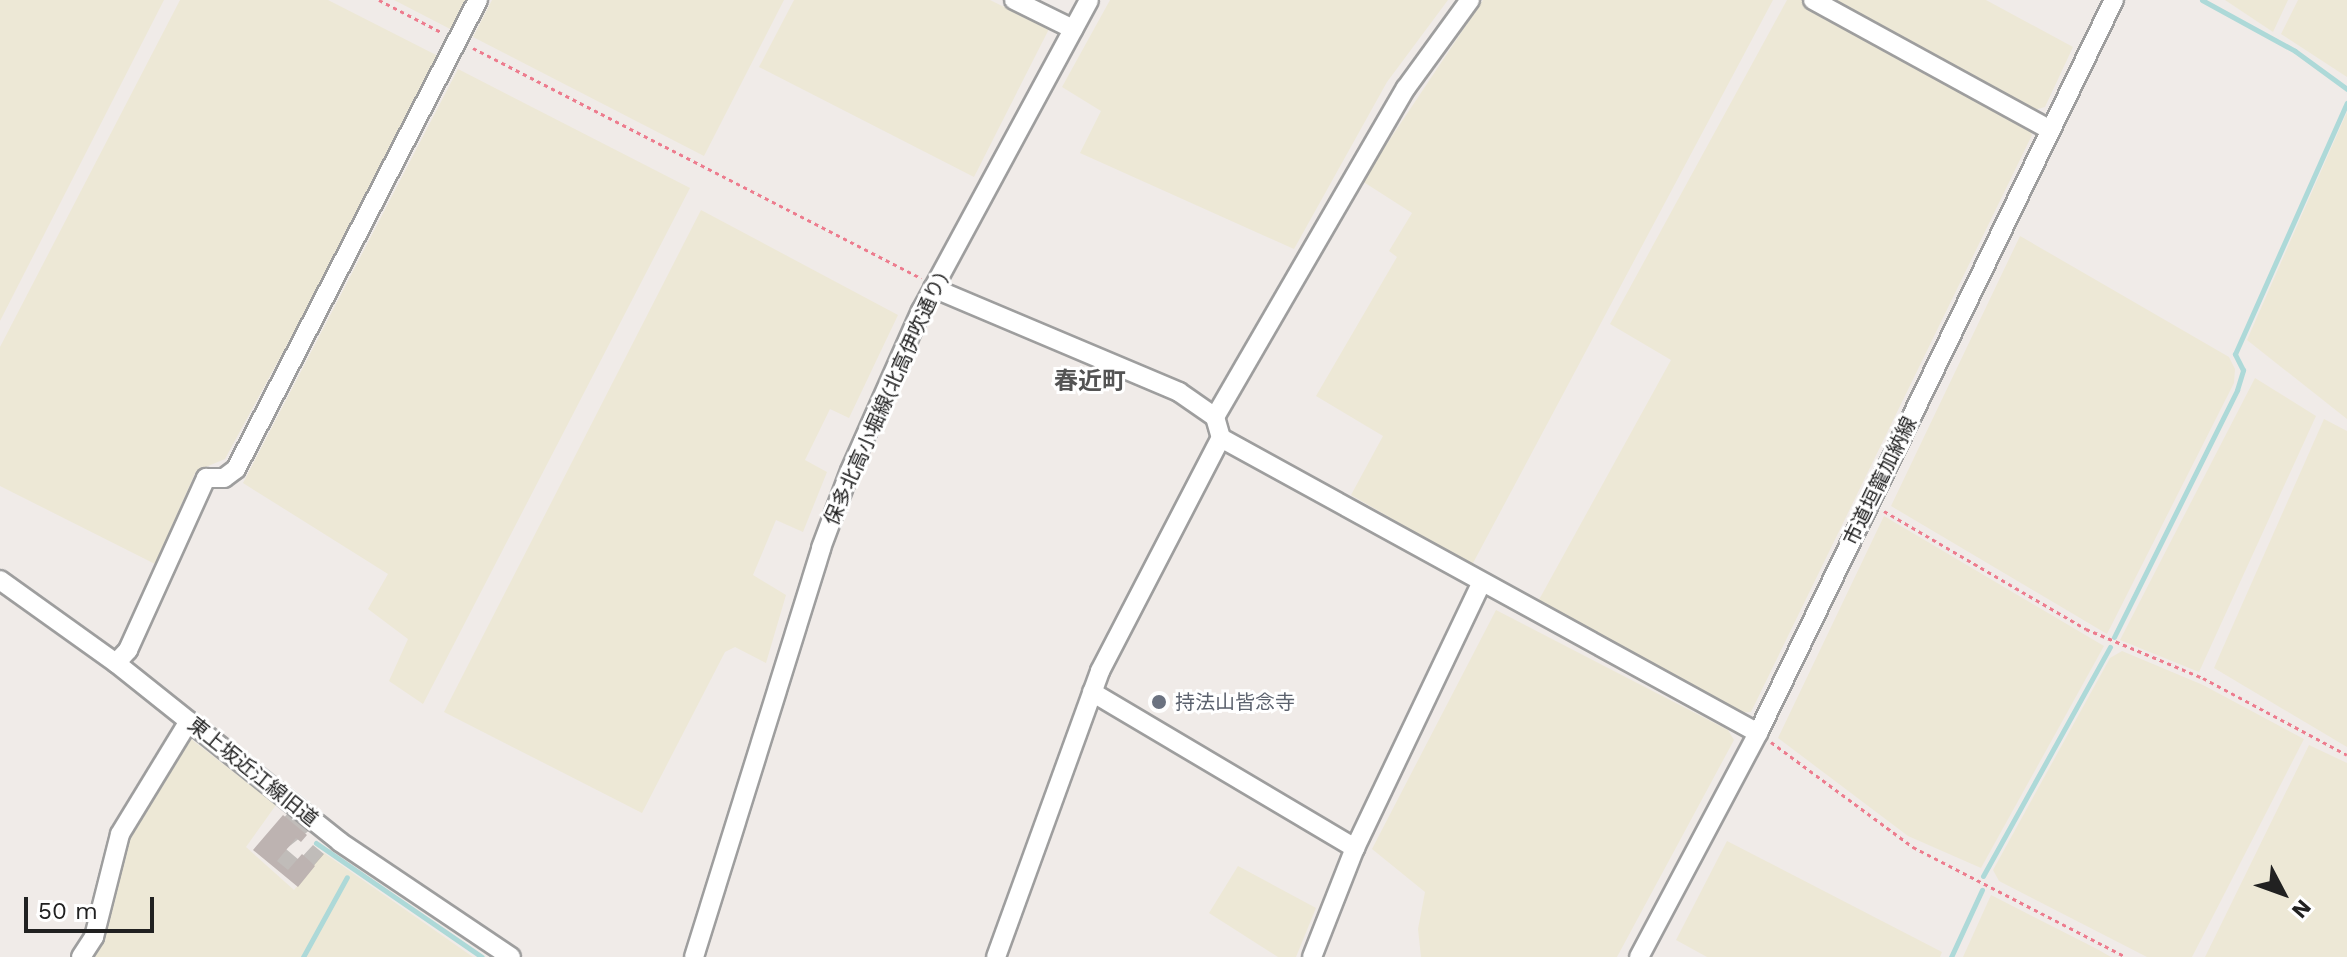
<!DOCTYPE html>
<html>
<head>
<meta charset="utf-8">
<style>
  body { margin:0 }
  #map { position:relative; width:2347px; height:957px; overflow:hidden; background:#f0ebe8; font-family:"Work Sans","Noto Sans JP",sans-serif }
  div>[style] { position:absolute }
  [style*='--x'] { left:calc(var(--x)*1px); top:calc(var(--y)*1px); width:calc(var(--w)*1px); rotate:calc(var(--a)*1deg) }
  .farmland>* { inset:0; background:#ede8d6 }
  .shadow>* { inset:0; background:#0003 }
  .stream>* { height:5px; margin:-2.5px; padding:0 2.5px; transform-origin:2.5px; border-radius:2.5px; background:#add9d8 }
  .building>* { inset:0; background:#bdb3b1 }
  .path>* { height:3px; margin-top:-1.5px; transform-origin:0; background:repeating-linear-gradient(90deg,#ed7c8e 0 4px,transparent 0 8px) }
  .roads { filter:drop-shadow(2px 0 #9e9e9e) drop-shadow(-2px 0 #9e9e9e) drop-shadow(0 2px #9e9e9e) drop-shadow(0 -2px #9e9e9e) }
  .minor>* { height:18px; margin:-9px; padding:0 9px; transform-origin:9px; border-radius:9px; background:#fff }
  .dots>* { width:22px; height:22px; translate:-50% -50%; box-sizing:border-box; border:4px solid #fff; border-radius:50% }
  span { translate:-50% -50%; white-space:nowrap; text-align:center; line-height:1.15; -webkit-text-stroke:6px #fff; paint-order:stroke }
  .street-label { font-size:20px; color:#212121 }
  .worship-label { font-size:20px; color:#5b616d }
  .left { translate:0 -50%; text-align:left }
  .quarter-label { font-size:24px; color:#545454; font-weight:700 }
  .north { position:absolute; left:2243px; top:853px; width:80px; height:80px; -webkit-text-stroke:6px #fff; paint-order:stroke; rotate:131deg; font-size:22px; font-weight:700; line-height:32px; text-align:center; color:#212121 }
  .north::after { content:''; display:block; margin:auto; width:28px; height:36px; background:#212121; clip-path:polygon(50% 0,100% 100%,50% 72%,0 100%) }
  .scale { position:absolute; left:24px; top:897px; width:130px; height:36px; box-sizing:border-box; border:4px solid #212121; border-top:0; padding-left:10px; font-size:24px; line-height:28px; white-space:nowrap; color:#212121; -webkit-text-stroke:6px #fff; paint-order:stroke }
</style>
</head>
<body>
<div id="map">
  <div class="farmland">
    <i style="clip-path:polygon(0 0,164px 0,0 321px)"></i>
    <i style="clip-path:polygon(180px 0,328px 0,442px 58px,225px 459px,196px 471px,155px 564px,0 486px,0 347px)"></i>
    <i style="clip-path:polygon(394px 0,470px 0,454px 31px)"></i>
    <i style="clip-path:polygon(492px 0,784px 0,704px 156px,473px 37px)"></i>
    <i style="clip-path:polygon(794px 0,990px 0,1049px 29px,974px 177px,759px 67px)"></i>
    <i style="clip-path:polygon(1110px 0,1448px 0,1387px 82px,1294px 249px,1080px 153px,1101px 111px,1062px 87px)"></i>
    <i style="clip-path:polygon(1483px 0,1773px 0,1472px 565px,1351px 495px,1383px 436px,1316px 396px,1397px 257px,1389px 251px,1412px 213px,1362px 181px)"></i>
    <i style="clip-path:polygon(1787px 0,1801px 0,2026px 123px,2032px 135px,1751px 712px,1738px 713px,1535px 607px,1671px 360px,1610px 324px)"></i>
    <i style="clip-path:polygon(1831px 0,1986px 0,2073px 47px,2045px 107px,2034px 110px)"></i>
    <i style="clip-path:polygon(2225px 0,2288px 0,2273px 32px)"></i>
    <i style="clip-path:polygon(2298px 0,2347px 0,2347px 77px,2281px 34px)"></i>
    <i style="clip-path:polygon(458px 69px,690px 188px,423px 704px,389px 681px,408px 639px,368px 609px,388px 574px,243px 483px)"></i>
    <i style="clip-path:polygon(2347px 112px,2347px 419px,2247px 340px)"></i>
    <i style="clip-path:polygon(701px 210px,898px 315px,849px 418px,830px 409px,805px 460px,827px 472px,803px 532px,776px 520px,753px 575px,786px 595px,766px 663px,735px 647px,725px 652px,642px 813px,444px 712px)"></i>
    <i style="clip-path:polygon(2020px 236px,2229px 357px,2235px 369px,2234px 383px,2107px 634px,1891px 506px)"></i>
    <i style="clip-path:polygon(2255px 378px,2316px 416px,2199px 672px,2120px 640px)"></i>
    <i style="clip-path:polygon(2324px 419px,2347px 431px,2347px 747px,2214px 668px)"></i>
    <i style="clip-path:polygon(1884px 516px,2104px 646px,1981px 868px,1908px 836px,1778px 738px)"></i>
    <i style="clip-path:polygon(1496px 610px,1728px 730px,1734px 740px,1617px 957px,1421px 957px,1418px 929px,1425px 892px,1372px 849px)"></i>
    <i style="clip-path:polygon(2122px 651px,2203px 685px,2304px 739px,2192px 957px,2147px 957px,1999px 881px,1993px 870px,2110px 658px)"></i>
    <i style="clip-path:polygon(191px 739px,276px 805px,246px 847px,294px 890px,324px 853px,473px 957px,90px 957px,103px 941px,126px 845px,175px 757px)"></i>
    <i style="clip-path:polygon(2309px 745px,2347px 763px,2347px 957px,2205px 957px)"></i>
    <i style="clip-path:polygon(1727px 841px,1942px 952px,1940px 957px,1707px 957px,1676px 940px)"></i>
    <i style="clip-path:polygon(1238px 866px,1316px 908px,1296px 957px,1278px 957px,1209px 913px)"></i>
    <i style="clip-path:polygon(1991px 895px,2097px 949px,2111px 957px,1963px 957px)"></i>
  </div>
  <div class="shadow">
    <i style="clip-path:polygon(295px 805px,311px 829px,286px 849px,299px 860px,313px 845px,324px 854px,298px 884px,256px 850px)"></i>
  </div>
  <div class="stream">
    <i style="--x:2202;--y:0;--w:106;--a:28.7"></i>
    <i style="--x:2295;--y:51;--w:64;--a:36.2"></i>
    <i style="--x:2114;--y:637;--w:276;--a:-63.5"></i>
    <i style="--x:2237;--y:390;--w:21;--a:-73"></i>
    <i style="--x:2243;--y:370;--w:18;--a:-117"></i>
    <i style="--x:2235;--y:354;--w:275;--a:-66"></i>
    <i style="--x:316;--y:843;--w:201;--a:34.5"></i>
    <i style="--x:1983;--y:876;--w:262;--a:-61"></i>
    <i style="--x:303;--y:957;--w:91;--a:-61.2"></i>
    <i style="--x:1951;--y:957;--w:74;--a:-65.2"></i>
  </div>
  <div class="building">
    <i style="clip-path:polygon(283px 815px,307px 835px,301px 842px,296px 838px,277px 861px,288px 870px,302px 854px,315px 866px,298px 887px,253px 850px)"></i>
  </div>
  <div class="path">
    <i style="--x:379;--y:0;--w:70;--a:27.3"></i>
    <i style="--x:473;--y:48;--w:504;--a:27.18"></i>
    <i style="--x:1884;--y:511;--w:234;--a:30.3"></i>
    <i style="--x:2086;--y:629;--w:127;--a:22.7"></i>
    <i style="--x:2203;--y:678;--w:163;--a:28.1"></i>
    <i style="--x:1771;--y:742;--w:177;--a:36.5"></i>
    <i style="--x:1913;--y:847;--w:240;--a:27.3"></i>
  </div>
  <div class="roads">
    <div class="minor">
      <i style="--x:1014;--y:0;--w:66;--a:26.2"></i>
      <i style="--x:1813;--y:0;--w:270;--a:28.7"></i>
      <i style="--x:933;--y:288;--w:267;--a:22.9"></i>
      <i style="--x:1179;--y:392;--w:44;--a:34.8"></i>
      <i style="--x:1221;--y:438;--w:22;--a:-106"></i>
      <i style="--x:1215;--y:417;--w:380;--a:-59.9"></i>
      <i style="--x:1406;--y:88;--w:109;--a:-54"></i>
      <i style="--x:0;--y:580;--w:143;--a:35.6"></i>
      <i style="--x:116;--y:663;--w:287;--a:38.6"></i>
      <i style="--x:340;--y:842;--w:206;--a:33.9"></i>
      <i style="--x:116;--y:663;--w:18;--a:-47"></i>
      <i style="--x:128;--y:650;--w:189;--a:-65.6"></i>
      <i style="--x:206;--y:478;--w:18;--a:0"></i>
      <i style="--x:224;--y:478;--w:15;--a:-37"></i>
      <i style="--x:236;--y:469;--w:528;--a:-62.71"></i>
      <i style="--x:1092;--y:692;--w:306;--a:30.7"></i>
      <i style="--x:81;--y:957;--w:24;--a:-57"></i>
      <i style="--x:94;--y:937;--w:106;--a:-75.8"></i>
      <i style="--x:120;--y:834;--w:132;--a:-58.6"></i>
      <i style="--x:694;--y:957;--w:428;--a:-72.7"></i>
      <i style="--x:821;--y:548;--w:82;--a:-69.4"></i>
      <i style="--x:850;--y:471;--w:175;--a:-66.1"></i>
      <i style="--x:921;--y:311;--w:353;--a:-61.6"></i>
      <i style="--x:996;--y:957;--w:304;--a:-70"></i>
      <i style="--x:1100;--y:671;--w:263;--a:-62.6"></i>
      <i style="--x:1221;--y:438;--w:613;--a:28.78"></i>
      <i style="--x:1312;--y:957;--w:117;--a:-68.5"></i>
      <i style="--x:1355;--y:848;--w:293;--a:-64.5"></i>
      <i style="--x:1639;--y:957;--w:254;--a:-62"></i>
      <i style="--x:1758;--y:733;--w:815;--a:-64.1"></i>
    </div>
  </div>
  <div class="dots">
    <i style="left:1159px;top:702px;background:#6b7280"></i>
  </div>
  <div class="street-label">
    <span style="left:886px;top:399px;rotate:-66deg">保多北高小堀線(北高伊吹通り)</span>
    <span style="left:1880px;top:481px;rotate:-64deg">市道垣籠加納線</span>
    <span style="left:253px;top:772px;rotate:39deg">東上坂近江線旧道</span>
  </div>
  <div class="worship-label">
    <span class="left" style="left:1175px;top:702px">持法山皆念寺</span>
  </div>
  <div class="quarter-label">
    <span style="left:1090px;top:382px">春近町</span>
  </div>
  <div class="north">N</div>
  <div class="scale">50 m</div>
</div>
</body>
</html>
